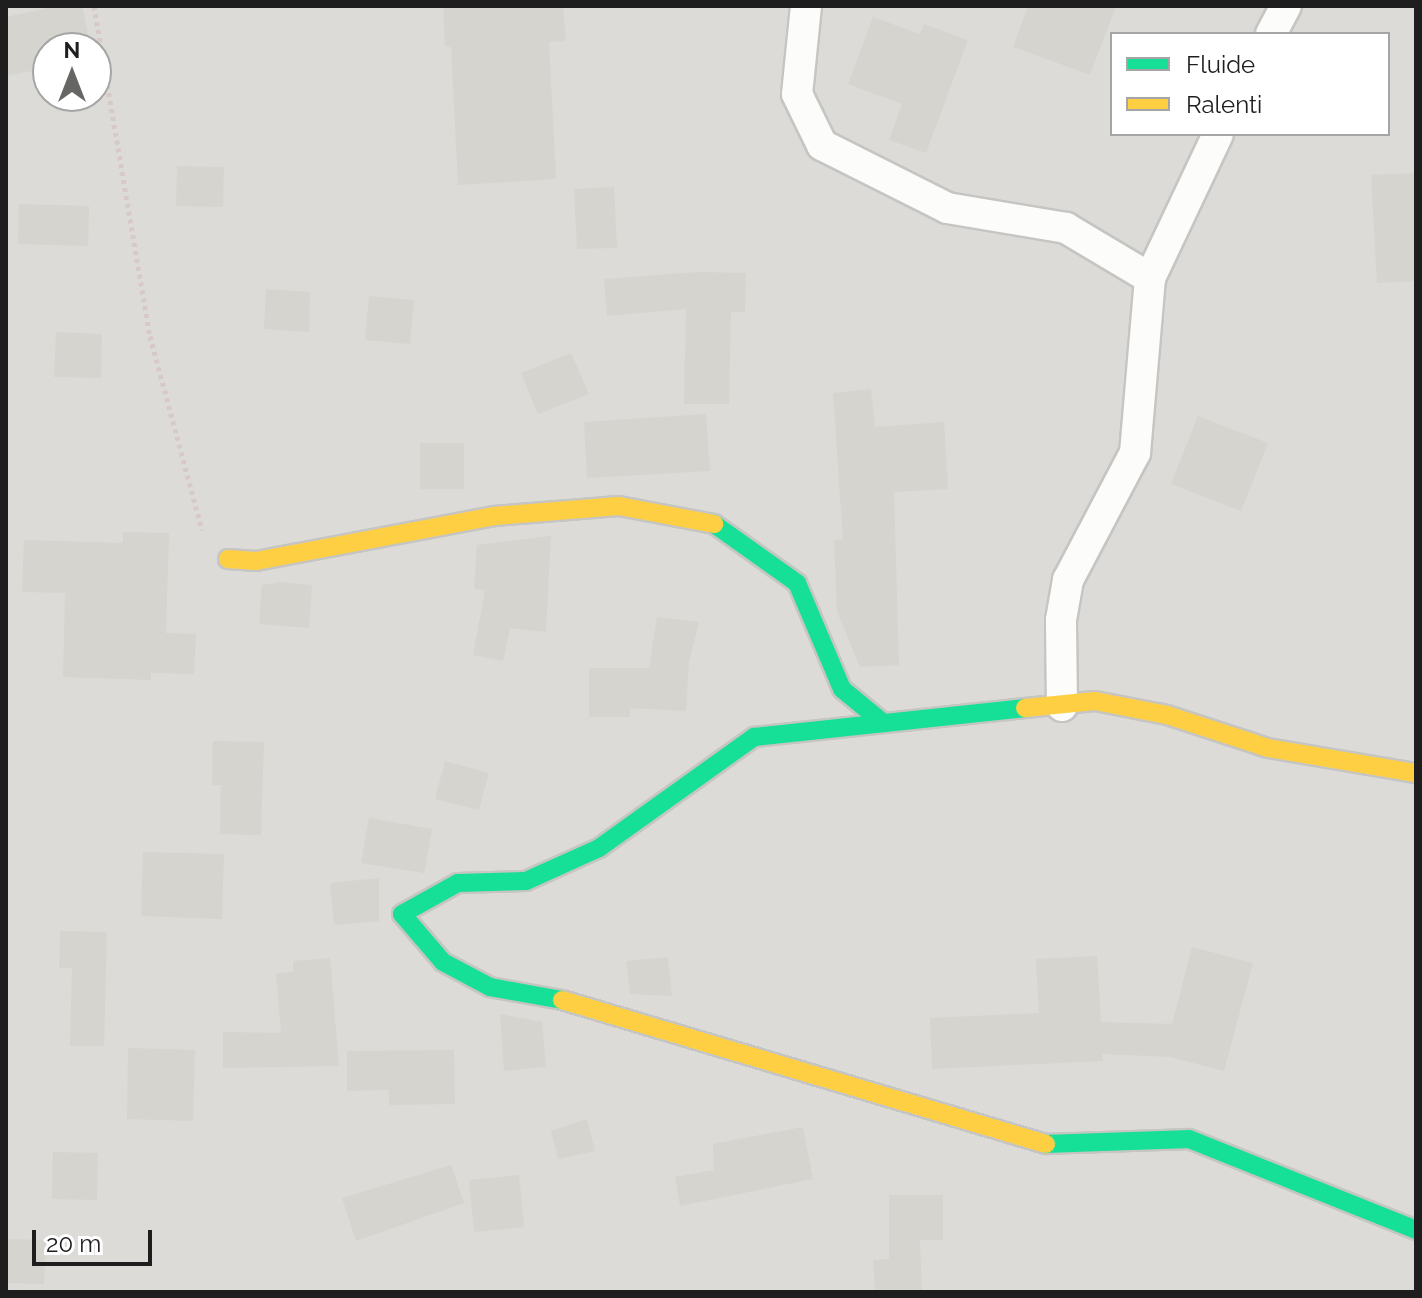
<!DOCTYPE html>
<html>
<head>
<meta charset="utf-8">
<style>
  body { margin:0 }
  #map { position:relative; width:1422px; height:1298px; overflow:hidden; background:#edece7; font-family:Raleway,sans-serif }
  div>[style] { position:absolute }
  [style*='--x'] { left:calc(var(--x)*1px); top:calc(var(--y)*1px); width:calc(var(--w)*1px); rotate:calc(var(--a)*1deg) }
  .residential>* { inset:0; background:#dcdbd8 }
  .building>* { inset:0; background:#d6d4cf }
  .path>* { height:5px; margin-top:-2.5px; transform-origin:0; background:repeating-linear-gradient(90deg,#d7cac6 0 4px,transparent 0 8px) }
  .roads { filter:drop-shadow(2px 0 #c5c5c3) drop-shadow(-2px 0 #c5c5c3) drop-shadow(0 2px #c5c5c3) drop-shadow(0 -2px #c5c5c3) }
  .street>* { height:30px; margin:-15px; padding:0 15px; transform-origin:15px; border-radius:15px; background:#fcfcfb }
  .fast>* { height:18px; margin:-9px; padding:0 9px; transform-origin:9px; border-radius:9px; background:#16e098 }
  .slow>* { height:18px; margin:-9px; padding:0 9px; transform-origin:9px; border-radius:9px; background:#ffcf43 }
  span { translate:-50% -50%; white-space:nowrap; text-align:center; line-height:1.15; -webkit-text-stroke:7px #fff; paint-order:stroke }
  .frame { position:absolute; inset:0; border:8px solid #1e1e1e; pointer-events:none }
  .legend { position:absolute; left:1110px; top:32px; width:280px; height:104px; box-sizing:border-box; background:#fff; border:2px solid #a5a5a5; margin:0; padding:10px 14px; list-style:none; font-size:24px; color:#1e1e1e }
  .legend li { display:flex; align-items:center; gap:16px; height:40px }
  .legend b { width:40px; border:2px solid #a5a5a5 }
  .north { position:absolute; left:32px; top:32px; width:80px; height:80px; box-sizing:border-box; background:#fff; border:2px solid #a5a5a5; border-radius:50%; rotate:0deg; font-size:22px; font-weight:700; line-height:32px; text-align:center; color:#1e1e1e }
  .north::after { content:''; display:block; margin:auto; width:28px; height:36px; background:#666664; clip-path:polygon(50% 0,100% 100%,50% 72%,0 100%) }
  .scale { position:absolute; left:32px; top:1230px; width:120px; height:36px; box-sizing:border-box; border:4px solid #1e1e1e; border-top:0; padding-left:10px; font-size:24px; line-height:28px; white-space:nowrap; color:#1e1e1e; -webkit-text-stroke:6px #fff; paint-order:stroke }
</style>
</head>
<body>
<div id="map">
  <div class="residential">
    <i style="clip-path:polygon(evenodd,6px 6px,1416px 6px,1416px 1292px,6px 1292px,6px 6px,1112px 34px,1388px 34px,1388px 134px,1112px 134px,1112px 34px,6px 6px,48px 48px,96px 48px,96px 96px,48px 96px,48px 48px)"></i>
  </div>
  <div class="building">
    <i style="clip-path:polygon(58px 6px,82px 6px,91px 48px,48px 48px,48px 68px,6px 76px,6px 17px)"></i>
    <i style="clip-path:polygon(443px 6px,563px 6px,566px 41px,549px 42px,556px 179px,458px 185px,451px 47px,445px 47px)"></i>
    <i style="clip-path:polygon(1028px 6px,1116px 6px,1090px 75px,1013px 47px)"></i>
    <i style="clip-path:polygon(873px 17px,920px 34px,924px 24px,968px 40px,926px 153px,889px 140px,902px 104px,848px 84px)"></i>
    <i style="clip-path:polygon(177px 166px,224px 167px,223px 207px,176px 206px)"></i>
    <i style="clip-path:polygon(1416px 173px,1416px 281px,1377px 283px,1371px 175px)"></i>
    <i style="clip-path:polygon(614px 187px,617px 248px,577px 249px,574px 189px)"></i>
    <i style="clip-path:polygon(19px 204px,89px 206px,88px 246px,18px 244px)"></i>
    <i style="clip-path:polygon(698px 272px,746px 273px,745px 312px,731px 312px,729px 404px,684px 404px,686px 309px,607px 316px,604px 279px)"></i>
    <i style="clip-path:polygon(266px 289px,310px 292px,309px 332px,264px 329px)"></i>
    <i style="clip-path:polygon(369px 296px,414px 300px,410px 344px,365px 340px)"></i>
    <i style="clip-path:polygon(56px 332px,102px 334px,101px 378px,54px 377px)"></i>
    <i style="clip-path:polygon(571px 353px,589px 394px,538px 414px,521px 373px)"></i>
    <i style="clip-path:polygon(871px 389px,875px 427px,944px 422px,948px 489px,894px 492px,899px 665px,860px 667px,837px 612px,834px 540px,843px 540px,833px 393px)"></i>
    <i style="clip-path:polygon(706px 414px,710px 471px,587px 478px,584px 422px)"></i>
    <i style="clip-path:polygon(1198px 416px,1268px 443px,1241px 511px,1171px 484px)"></i>
    <i style="clip-path:polygon(420px 443px,464px 443px,464px 489px,420px 489px)"></i>
    <i style="clip-path:polygon(123px 532px,169px 533px,166px 633px,196px 634px,194px 674px,151px 673px,151px 680px,63px 677px,65px 593px,22px 592px,24px 540px,123px 543px)"></i>
    <i style="clip-path:polygon(551px 536px,546px 632px,510px 628px,503px 661px,473px 655px,485px 590px,474px 589px,477px 545px)"></i>
    <i style="clip-path:polygon(280px 582px,312px 585px,309px 628px,259px 624px,262px 585px)"></i>
    <i style="clip-path:polygon(657px 617px,699px 622px,689px 662px,686px 711px,630px 708px,630px 717px,589px 717px,589px 668px,649px 668px)"></i>
    <i style="clip-path:polygon(213px 741px,264px 742px,261px 835px,220px 834px,221px 785px,212px 785px)"></i>
    <i style="clip-path:polygon(445px 761px,489px 773px,479px 810px,435px 799px)"></i>
    <i style="clip-path:polygon(369px 818px,432px 829px,424px 873px,361px 863px)"></i>
    <i style="clip-path:polygon(143px 852px,224px 854px,222px 919px,141px 916px)"></i>
    <i style="clip-path:polygon(379px 878px,379px 921px,334px 925px,330px 883px)"></i>
    <i style="clip-path:polygon(60px 931px,107px 932px,104px 1046px,70px 1046px,72px 968px,59px 968px)"></i>
    <i style="clip-path:polygon(1192px 947px,1253px 963px,1224px 1071px,1170px 1057px,1102px 1054px,1103px 1061px,932px 1069px,930px 1018px,1039px 1013px,1036px 959px,1097px 956px,1101px 1022px,1172px 1024px)"></i>
    <i style="clip-path:polygon(668px 957px,672px 996px,630px 994px,626px 961px)"></i>
    <i style="clip-path:polygon(330px 958px,339px 1066px,223px 1068px,223px 1032px,281px 1033px,276px 973px,293px 972px,293px 961px)"></i>
    <i style="clip-path:polygon(500px 1014px,542px 1022px,546px 1067px,504px 1071px)"></i>
    <i style="clip-path:polygon(128px 1048px,195px 1050px,193px 1121px,127px 1119px)"></i>
    <i style="clip-path:polygon(454px 1050px,455px 1104px,389px 1105px,389px 1090px,347px 1091px,347px 1051px)"></i>
    <i style="clip-path:polygon(587px 1119px,595px 1151px,558px 1159px,551px 1131px)"></i>
    <i style="clip-path:polygon(803px 1127px,813px 1179px,680px 1206px,675px 1177px,713px 1170px,714px 1175px,713px 1144px)"></i>
    <i style="clip-path:polygon(53px 1152px,98px 1153px,97px 1200px,52px 1199px)"></i>
    <i style="clip-path:polygon(451px 1165px,464px 1203px,356px 1241px,342px 1198px)"></i>
    <i style="clip-path:polygon(519px 1175px,524px 1227px,474px 1232px,469px 1180px)"></i>
    <i style="clip-path:polygon(889px 1195px,943px 1195px,943px 1240px,920px 1240px,922px 1292px,875px 1292px,873px 1260px,889px 1259px)"></i>
    <i style="clip-path:polygon(6px 1239px,46px 1240px,44px 1284px,6px 1283px)"></i>
  </div>
  <div class="path">
    <i style="--x:94;--y:6;--w:335;--a:80.4"></i>
    <i style="--x:150;--y:336;--w:201;--a:75"></i>
  </div>
  <div class="roads">
    <div class="street">
      <i style="--x:806;--y:6;--w:88;--a:95.8"></i>
      <i style="--x:797;--y:94;--w:57;--a:63.9"></i>
      <i style="--x:822;--y:145;--w:140;--a:26.7"></i>
      <i style="--x:947;--y:208;--w:121;--a:9.5"></i>
      <i style="--x:1066;--y:228;--w:98;--a:30.8"></i>
      <i style="--x:1271;--y:34;--w:32;--a:-62"></i>
      <i style="--x:1062;--y:706;--w:86;--a:-90.7"></i>
      <i style="--x:1061;--y:620;--w:41;--a:-80.1"></i>
      <i style="--x:1068;--y:580;--w:144;--a:-62.2"></i>
      <i style="--x:1135;--y:453;--w:176;--a:-85.1"></i>
      <i style="--x:1150;--y:278;--w:159;--a:-64.7"></i>
    </div>
    <div class="fast">
      <i style="--x:714;--y:524;--w:102;--a:35.4"></i>
      <i style="--x:797;--y:583;--w:115;--a:67"></i>
      <i style="--x:842;--y:689;--w:50;--a:39.4"></i>
      <i style="--x:562;--y:1000;--w:73;--a:-169.8"></i>
      <i style="--x:490;--y:987;--w:53;--a:-152"></i>
      <i style="--x:443;--y:962;--w:63;--a:-130.5"></i>
      <i style="--x:402;--y:914;--w:64;--a:-29"></i>
      <i style="--x:458;--y:883;--w:68;--a:-1.7"></i>
      <i style="--x:526;--y:881;--w:80;--a:-24.3"></i>
      <i style="--x:599;--y:848;--w:191;--a:-35.6"></i>
      <i style="--x:754;--y:737;--w:273;--a:-6.1"></i>
      <i style="--x:1046;--y:1144;--w:143;--a:-2"></i>
      <i style="--x:1189;--y:1139;--w:245;--a:21.8"></i>
    </div>
    <div class="slow">
      <i style="--x:228;--y:559;--w:28;--a:4"></i>
      <i style="--x:256;--y:561;--w:242;--a:-10.7"></i>
      <i style="--x:494;--y:516;--w:125;--a:-4.6"></i>
      <i style="--x:619;--y:506;--w:97;--a:10.7"></i>
      <i style="--x:1025;--y:708;--w:70;--a:-5.7"></i>
      <i style="--x:1095;--y:701;--w:73;--a:11"></i>
      <i style="--x:1167;--y:715;--w:106;--a:18.1"></i>
      <i style="--x:1268;--y:748;--w:150;--a:9.6"></i>
      <i style="--x:562;--y:1000;--w:505;--a:16.57"></i>
    </div>
  </div>
  <div class="frame"></div>
  <ul class="legend">
  <li><b style="height:10px;background:#16e098"></b>Fluide</li>
  <li><b style="height:10px;background:#ffcf43"></b>Ralenti</li>
  </ul>
  <div class="north">N</div>
  <div class="scale">20 m</div>
</div>
</body>
</html>
